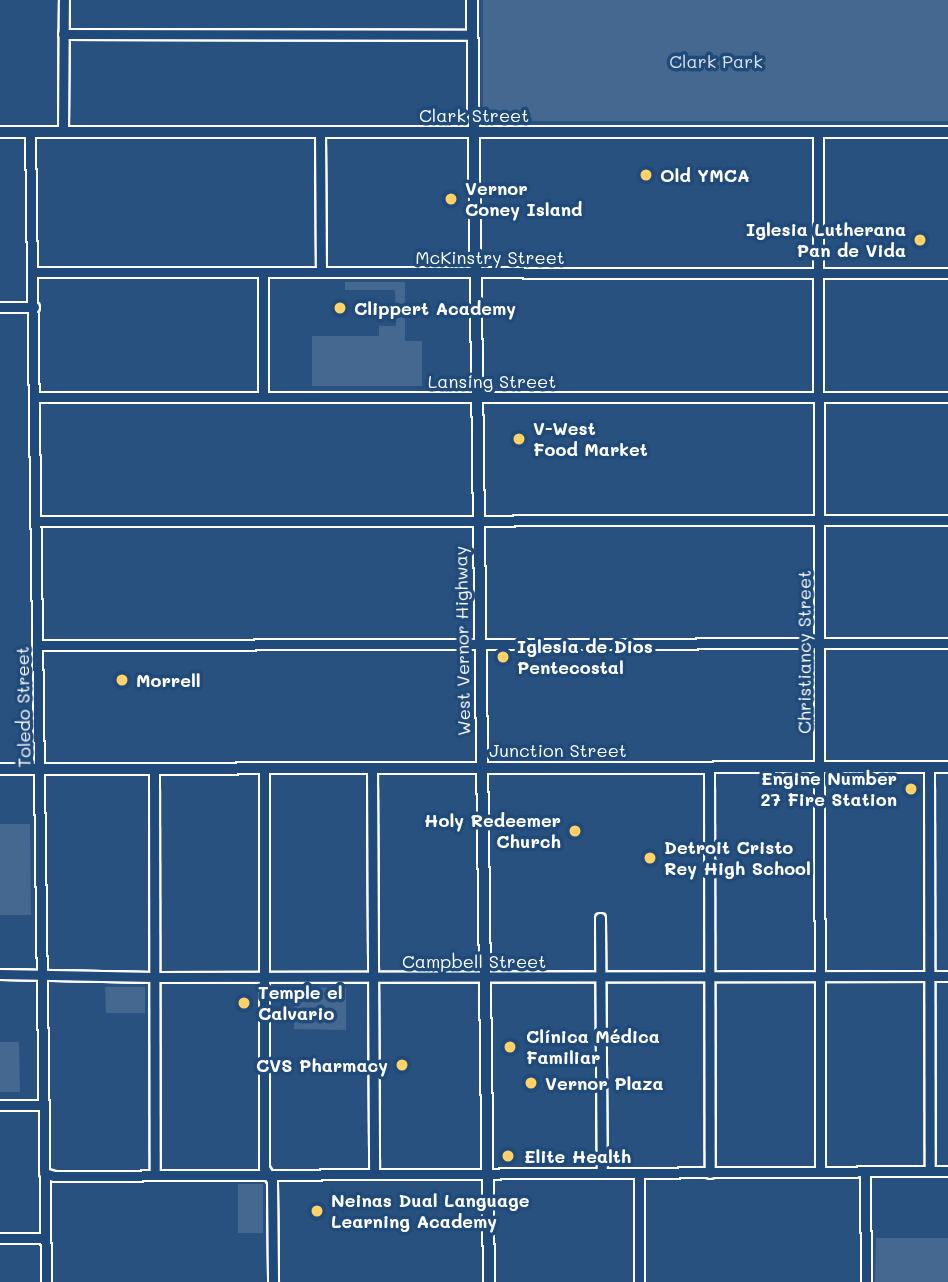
<!DOCTYPE html>
<html>
<head>
<meta charset="utf-8">
<style>
  body { margin:0 }
  #map { position:relative; width:948px; height:1282px; overflow:hidden; background:#28517f; font-family:Mali,sans-serif }
  div>[style] { position:absolute }
  [style*='--x'] { left:calc(var(--x)*1px); top:calc(var(--y)*1px); width:calc(var(--w)*1px); rotate:calc(var(--a)*1deg) }
  .green>* { inset:0; background:#446890 }
  .roads { filter:drop-shadow(2px 0 #fff) drop-shadow(-2px 0 #fff) drop-shadow(0 2px #fff) drop-shadow(0 -2px #fff) }
  .minor>* { height:9px; margin:-4.5px; padding:0 4.5px; transform-origin:4.5px; border-radius:4.5px; background:#1f4a7a }
  .tertiary>* { height:10px; margin:-5px; padding:0 5px; transform-origin:5px; border-radius:5px; background:#1f4a7a }
  .dots>* { width:19px; height:19px; translate:-50% -50%; box-sizing:border-box; border:4px solid #1f4a7a; border-radius:50% }
  span { translate:-50% -50%; white-space:nowrap; text-align:center; line-height:1.15; -webkit-text-stroke:7px #1f4a7a; paint-order:stroke }
  .park-label { font-size:18px; color:#dae1e9 }
  .street-label { font-size:18px; color:#fff }
  .poi-label { font-size:18px; color:#fff; font-weight:700 }
  .left { translate:0 -50%; text-align:left }
  .right { translate:-100% -50%; text-align:right }
</style>
</head>
<body>
<div id="map">
  <div class="green">
    <i style="clip-path:polygon(483px 0,948px 0,948px 121px,483px 121px)"></i>
    <i style="clip-path:polygon(345px 282px,405px 282px,405px 341px,422px 341px,422px 386px,312px 386px,312px 336px,379px 336px,379px 326px,396px 326px,395px 290px,345px 290px)"></i>
    <i style="clip-path:polygon(0 824px,30px 824px,31px 915px,0 915px)"></i>
    <i style="clip-path:polygon(105px 987px,145px 987px,145px 1013px,106px 1013px)"></i>
    <i style="clip-path:polygon(294px 987px,346px 988px,346px 1030px,294px 1029px)"></i>
    <i style="clip-path:polygon(0 1042px,19px 1042px,20px 1092px,0 1092px)"></i>
    <i style="clip-path:polygon(238px 1184px,263px 1184px,263px 1233px,238px 1233px)"></i>
    <i style="clip-path:polygon(876px 1238px,948px 1238px,948px 1282px,875px 1282px)"></i>
  </div>
  <div class="roads">
    <div class="minor">
      <i style="--x:63;--y:34;--w:409;--a:0.1"></i>
      <i style="--x:30;--y:132;--w:1150;--a:89.2"></i>
      <i style="--x:63;--y:132;--w:132;--a:-89.6"></i>
      <i style="--x:320;--y:132;--w:140;--a:89.6"></i>
      <i style="--x:818;--y:132;--w:1040;--a:89.89"></i>
      <i style="--x:32;--y:272;--w:916;--a:0.06"></i>
      <i style="--x:263;--y:272;--w:125;--a:90"></i>
      <i style="--x:0;--y:307;--w:34;--a:0"></i>
      <i style="--x:35;--y:397;--w:913;--a:0"></i>
      <i style="--x:37;--y:521;--w:911;--a:-0.06"></i>
      <i style="--x:38;--y:645;--w:910;--a:-0.13"></i>
      <i style="--x:709;--y:767;--w:406;--a:89.9"></i>
      <i style="--x:929;--y:767;--w:404;--a:89.9"></i>
      <i style="--x:264;--y:768;--w:400;--a:90"></i>
      <i style="--x:264;--y:1168;--w:15;--a:58"></i>
      <i style="--x:272;--y:1181;--w:101;--a:89.4"></i>
      <i style="--x:372;--y:768;--w:406;--a:89.7"></i>
      <i style="--x:154;--y:769;--w:406;--a:89.9"></i>
      <i style="--x:600;--y:918;--w:255;--a:89.6"></i>
      <i style="--x:0;--y:974;--w:154;--a:1.1"></i>
      <i style="--x:154;--y:977;--w:794;--a:-0.07"></i>
      <i style="--x:0;--y:1105;--w:44;--a:0"></i>
      <i style="--x:865;--y:1172;--w:110;--a:89.5"></i>
      <i style="--x:44;--y:1173;--w:10;--a:17"></i>
      <i style="--x:54;--y:1176;--w:894;--a:-0.32"></i>
      <i style="--x:639;--y:1173;--w:109;--a:90"></i>
      <i style="--x:0;--y:1238;--w:45;--a:0"></i>
    </div>
    <div class="tertiary">
      <i style="--x:472;--y:0;--w:1282;--a:89.24"></i>
      <i style="--x:0;--y:132;--w:948;--a:0"></i>
      <i style="--x:0;--y:769;--w:948;--a:-0.12"></i>
    </div>
  </div>
  <div class="dots">
    <i style="left:646px;top:175px;background:#ffd166"></i>
    <i style="left:451px;top:199px;background:#ffd166"></i>
    <i style="left:920px;top:240px;background:#ffd166"></i>
    <i style="left:340px;top:308px;background:#ffd166"></i>
    <i style="left:519px;top:439px;background:#ffd166"></i>
    <i style="left:503px;top:657px;background:#ffd166"></i>
    <i style="left:122px;top:680px;background:#ffd166"></i>
    <i style="left:911px;top:789px;background:#ffd166"></i>
    <i style="left:575px;top:831px;background:#ffd166"></i>
    <i style="left:650px;top:858px;background:#ffd166"></i>
    <i style="left:244px;top:1003px;background:#ffd166"></i>
    <i style="left:510px;top:1047px;background:#ffd166"></i>
    <i style="left:402px;top:1065px;background:#ffd166"></i>
    <i style="left:531px;top:1083px;background:#ffd166"></i>
    <i style="left:508px;top:1156px;background:#ffd166"></i>
    <i style="left:317px;top:1211px;background:#ffd166"></i>
  </div>
  <div class="park-label">
    <span style="left:716px;top:61px">Clark Park</span>
  </div>
  <div class="street-label">
    <span style="left:474px;top:115px">Clark Street</span>
    <span style="left:490px;top:257px">McKinstry Street</span>
    <span style="left:492px;top:381px">Lansing Street</span>
    <span style="left:462px;top:641px;rotate:-91deg">West Vernor Highway</span>
    <span style="left:804px;top:652px;rotate:-90deg">Christiancy Street</span>
    <span style="left:23px;top:707px;rotate:-91deg">Toledo Street</span>
    <span style="left:558px;top:750px">Junction Street</span>
    <span style="left:474px;top:961px">Campbell Street</span>
  </div>
  <div class="poi-label">
    <span class="left" style="left:660px;top:175px">Old YMCA</span>
    <span class="left" style="left:465px;top:199px">Vernor<br>Coney Island</span>
    <span class="right" style="left:906px;top:240px">Iglesia Lutherana<br>Pan de Vida</span>
    <span class="left" style="left:354px;top:308px">Clippert Academy</span>
    <span class="left" style="left:533px;top:439px">V-West<br>Food Market</span>
    <span class="left" style="left:517px;top:657px">Iglesia de Dios<br>Pentecostal</span>
    <span class="left" style="left:136px;top:680px">Morrell</span>
    <span class="right" style="left:897px;top:789px">Engine Number<br>27 Fire Station</span>
    <span class="right" style="left:561px;top:831px">Holy Redeemer<br>Church</span>
    <span class="left" style="left:664px;top:858px">Detroit Cristo<br>Rey High School</span>
    <span class="left" style="left:258px;top:1003px">Temple el<br>Calvario</span>
    <span class="left" style="left:526px;top:1047px">Clínica Médica<br>Familiar</span>
    <span class="right" style="left:388px;top:1065px">CVS Pharmacy</span>
    <span class="left" style="left:545px;top:1083px">Vernor Plaza</span>
    <span class="left" style="left:524px;top:1156px">Elite Health</span>
    <span class="left" style="left:331px;top:1211px">Neinas Dual Language<br>Learning Academy</span>
  </div>
</div>
</body>
</html>
